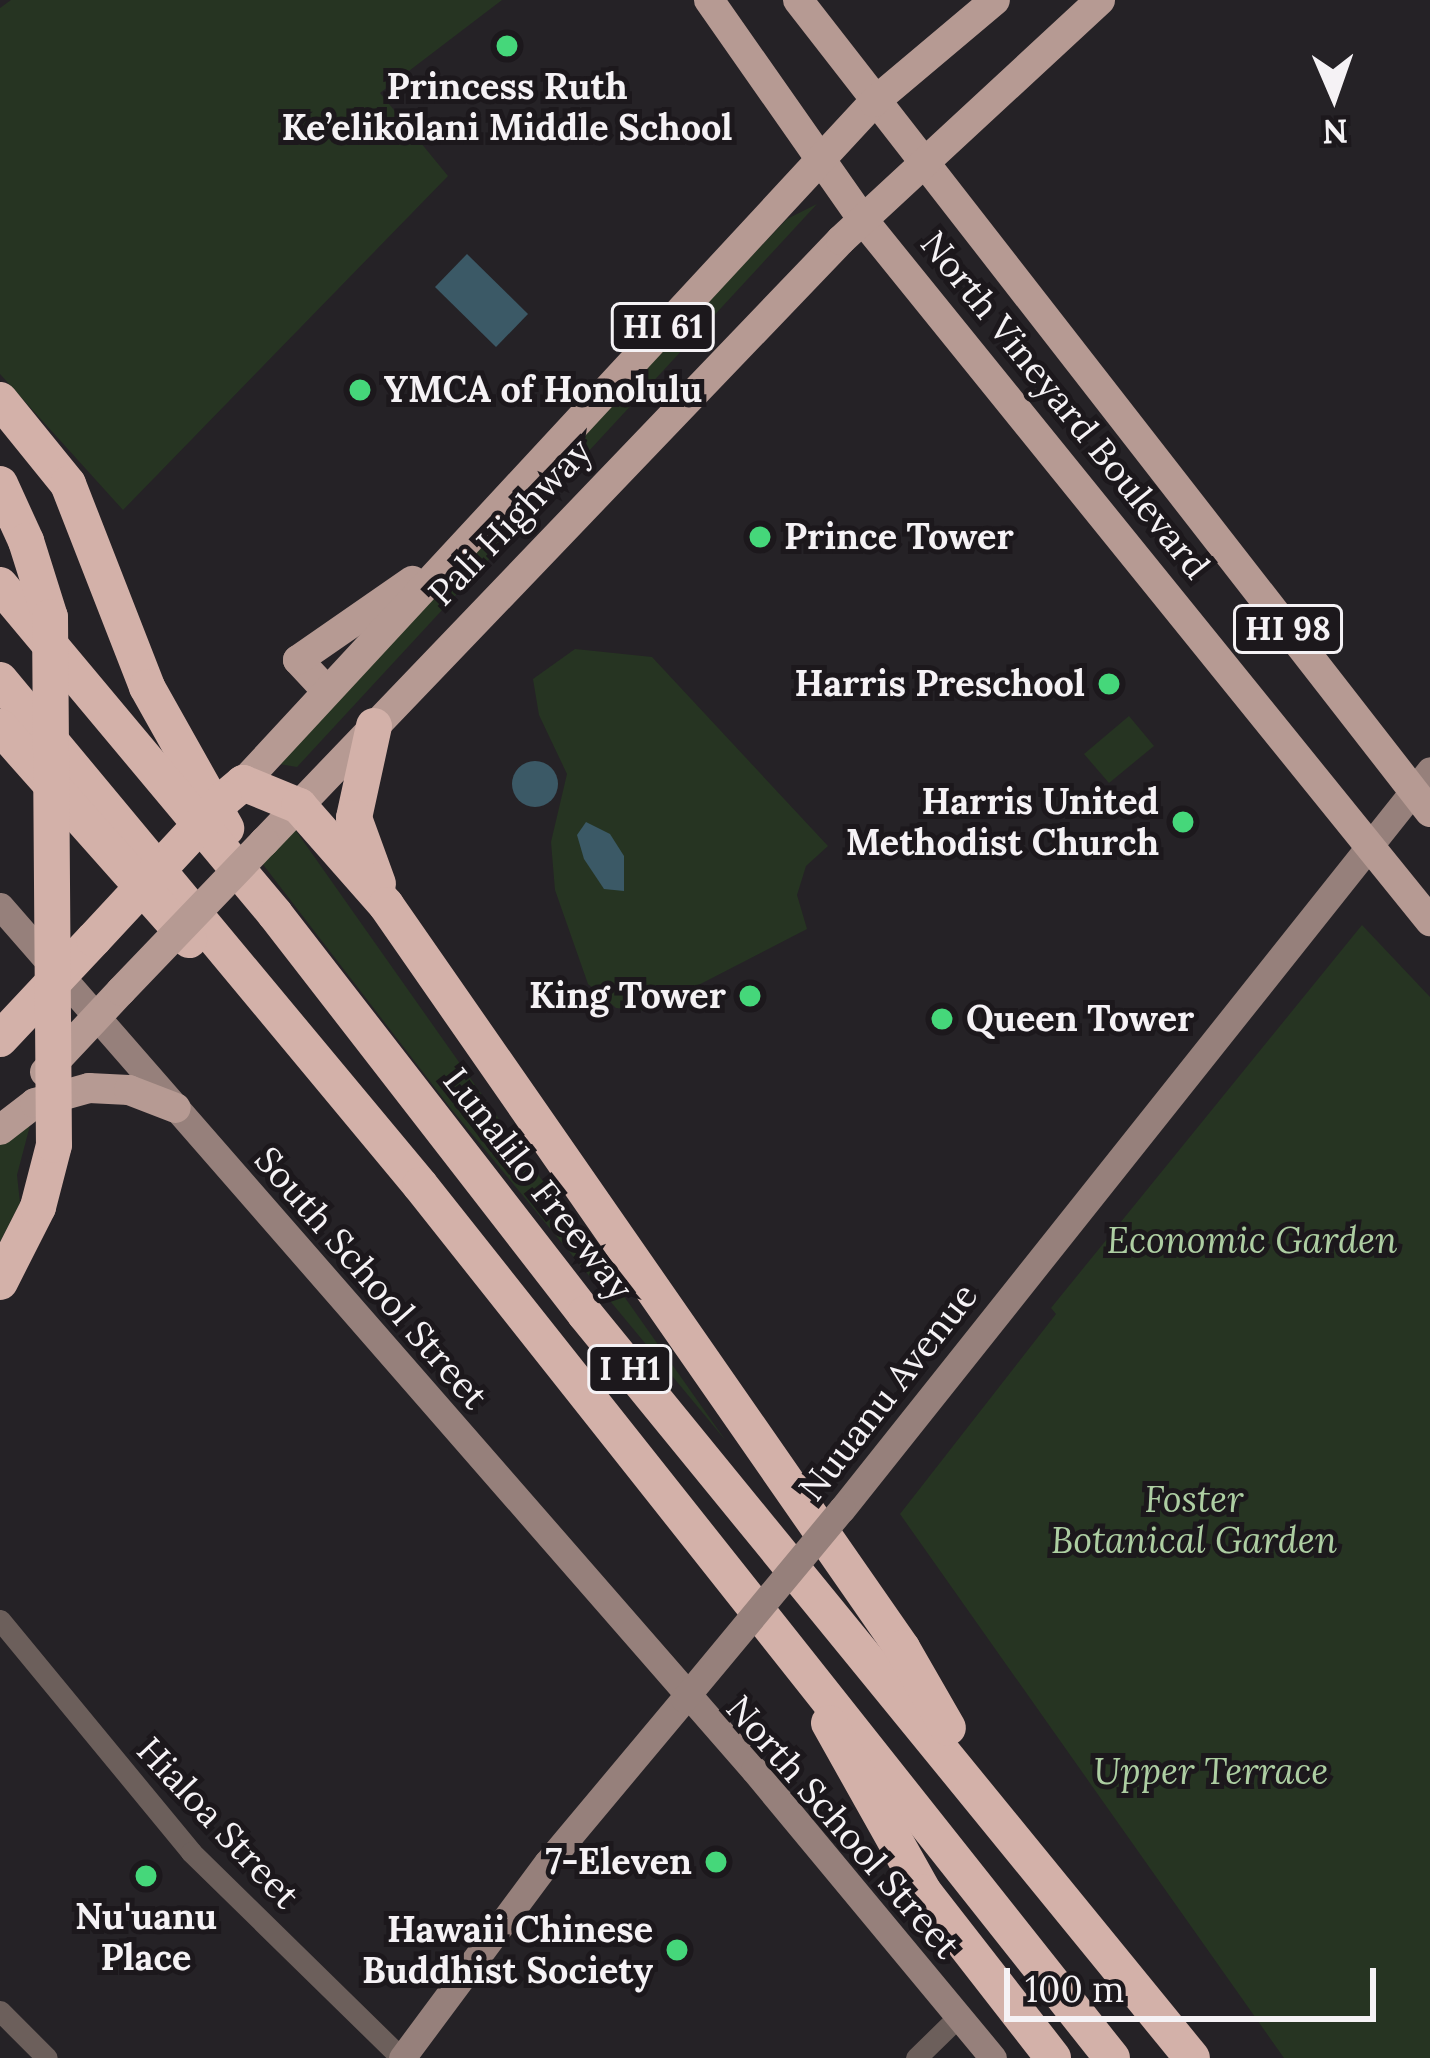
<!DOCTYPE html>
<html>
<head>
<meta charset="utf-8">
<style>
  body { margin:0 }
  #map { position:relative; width:1430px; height:2058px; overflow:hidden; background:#252226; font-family:Lora,serif }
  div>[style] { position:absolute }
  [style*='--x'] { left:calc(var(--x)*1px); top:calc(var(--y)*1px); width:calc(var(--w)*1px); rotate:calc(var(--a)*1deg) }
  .green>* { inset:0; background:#263422 }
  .water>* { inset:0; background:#3b5966 }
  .round { border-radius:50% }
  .street>* { height:21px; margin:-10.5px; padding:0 10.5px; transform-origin:10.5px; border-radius:10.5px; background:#6c5f5b }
  .secondary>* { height:27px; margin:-13.5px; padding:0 13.5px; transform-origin:13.5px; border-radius:13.5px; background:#96807b }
  .primary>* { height:30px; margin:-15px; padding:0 15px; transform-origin:15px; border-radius:15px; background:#b69a93 }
  .highway>* { height:36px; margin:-18px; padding:0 18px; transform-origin:18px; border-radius:18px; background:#d3b1a9 }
  .secondary-bridge>* { height:27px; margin:-13.5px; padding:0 13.5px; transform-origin:13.5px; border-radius:13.5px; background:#96807b }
  .primary-bridge>* { height:30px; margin:-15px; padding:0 15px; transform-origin:15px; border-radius:15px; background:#b69a93 }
  .highway-bridge>* { height:36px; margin:-18px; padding:0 18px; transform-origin:18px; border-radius:18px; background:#d3b1a9 }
  .dots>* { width:33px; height:33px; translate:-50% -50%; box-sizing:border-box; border:6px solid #1c181c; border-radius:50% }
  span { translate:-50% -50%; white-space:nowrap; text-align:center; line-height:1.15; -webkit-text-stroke:10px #1c181c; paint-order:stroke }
  .shield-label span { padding:3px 9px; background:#1c181c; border:3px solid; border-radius:9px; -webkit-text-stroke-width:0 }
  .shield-label { font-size:33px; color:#f5f2f5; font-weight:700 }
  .poi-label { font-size:36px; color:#f5f2f5; font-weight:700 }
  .left { translate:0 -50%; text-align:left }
  .right { translate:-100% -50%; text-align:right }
  .street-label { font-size:36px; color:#f5f2f5 }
  .park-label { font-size:36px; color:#adcea2; font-style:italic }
  .north { position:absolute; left:1274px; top:36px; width:120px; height:120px; -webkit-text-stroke:9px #1c181c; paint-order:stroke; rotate:178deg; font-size:33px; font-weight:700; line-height:48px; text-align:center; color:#f5f2f5 }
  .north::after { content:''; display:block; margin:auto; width:42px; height:54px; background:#f5f2f5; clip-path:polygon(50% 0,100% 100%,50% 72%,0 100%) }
  .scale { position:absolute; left:1004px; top:1968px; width:372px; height:54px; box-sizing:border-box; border:6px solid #f5f2f5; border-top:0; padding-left:15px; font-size:36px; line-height:42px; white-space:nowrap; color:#f5f2f5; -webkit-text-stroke:9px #1c181c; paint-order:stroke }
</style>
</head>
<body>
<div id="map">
  <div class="green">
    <i style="clip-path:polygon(11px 0,502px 0,380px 93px,448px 176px,123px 510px,0 374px,0 8px)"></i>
    <i style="clip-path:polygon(817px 204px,297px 767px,267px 762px,787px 219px)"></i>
    <i style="clip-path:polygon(575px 649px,652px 657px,828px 846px,806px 866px,797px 895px,807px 929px,648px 1011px,616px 1008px,588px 984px,555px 890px,551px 842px,567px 774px,539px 715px,533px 679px)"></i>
    <i style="clip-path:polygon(1129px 716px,1154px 746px,1109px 783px,1084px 754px)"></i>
    <i style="clip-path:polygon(294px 828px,726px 1441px,452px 1110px,258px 858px)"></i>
    <i style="clip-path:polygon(1362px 925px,1430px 997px,1430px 2058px,1284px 2058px,900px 1514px,1056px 1314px,1051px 1308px)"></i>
    <i style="clip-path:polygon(34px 1110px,17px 1175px,20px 1203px,0 1242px,0 1142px)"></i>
  </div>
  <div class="water">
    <i style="clip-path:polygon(467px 254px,528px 314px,496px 347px,435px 287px)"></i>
    <i class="round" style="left:512px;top:761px;width:46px;height:46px"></i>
    <i style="clip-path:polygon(586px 822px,610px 834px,624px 856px,624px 891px,604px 889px,584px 859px,577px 835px)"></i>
  </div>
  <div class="street">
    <i style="--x:0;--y:1620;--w:301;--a:50.5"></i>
    <i style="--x:191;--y:1852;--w:294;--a:44.4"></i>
    <i style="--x:0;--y:2011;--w:66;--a:45"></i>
    <i style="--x:916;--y:2058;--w:60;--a:-44.3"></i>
  </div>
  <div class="secondary">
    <i style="--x:0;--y:906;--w:1147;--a:48.89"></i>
    <i style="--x:754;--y:1770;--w:374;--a:50.3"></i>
    <i style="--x:842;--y:1509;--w:944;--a:-51.49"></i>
    <i style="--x:402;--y:2058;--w:243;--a:-53.4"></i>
    <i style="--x:547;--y:1863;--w:214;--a:-50.1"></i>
  </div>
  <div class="primary">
    <i style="--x:709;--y:0;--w:269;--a:55"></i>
    <i style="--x:863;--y:220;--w:902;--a:51.03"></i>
    <i style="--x:798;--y:0;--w:1029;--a:52.11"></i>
    <i style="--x:326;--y:690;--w:41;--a:-133"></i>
    <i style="--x:298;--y:660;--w:139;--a:-34.7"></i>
    <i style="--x:243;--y:783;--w:928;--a:-47.18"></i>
    <i style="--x:874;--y:102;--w:158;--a:-40.1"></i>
    <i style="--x:264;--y:842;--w:834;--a:-46.21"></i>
    <i style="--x:841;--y:240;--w:353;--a:-42.8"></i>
    <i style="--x:45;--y:1072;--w:111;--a:-46.8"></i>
    <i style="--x:0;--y:1130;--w:44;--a:-37.6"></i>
    <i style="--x:35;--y:1103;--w:56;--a:-15.5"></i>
    <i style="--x:89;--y:1088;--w:40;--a:2.9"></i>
    <i style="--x:129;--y:1090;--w:50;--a:21"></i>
  </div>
  <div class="highway">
    <i style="--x:0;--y:400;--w:108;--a:51"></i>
    <i style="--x:68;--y:484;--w:218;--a:68.7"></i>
    <i style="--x:147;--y:687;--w:162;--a:60.7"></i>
    <i style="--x:0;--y:484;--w:63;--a:65.5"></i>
    <i style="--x:0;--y:585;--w:429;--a:50.1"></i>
    <i style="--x:275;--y:914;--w:506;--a:52.22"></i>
    <i style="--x:585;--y:1314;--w:960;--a:50.79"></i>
    <i style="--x:0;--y:680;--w:657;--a:50.25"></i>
    <i style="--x:420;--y:1185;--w:1114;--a:51.6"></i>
    <i style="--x:374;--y:726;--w:94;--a:102.3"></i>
    <i style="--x:354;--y:818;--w:70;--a:70"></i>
    <i style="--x:0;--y:727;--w:285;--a:48.4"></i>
    <i style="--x:224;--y:799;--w:25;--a:-40"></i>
    <i style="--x:243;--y:783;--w:61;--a:22.3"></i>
    <i style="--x:299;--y:806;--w:132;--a:48.7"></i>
    <i style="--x:386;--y:905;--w:905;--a:55.22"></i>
    <i style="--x:902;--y:1648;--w:92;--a:60.1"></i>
    <i style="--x:0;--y:1039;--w:137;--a:-46.8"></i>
    <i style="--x:0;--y:1282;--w:84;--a:-63.1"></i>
    <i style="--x:38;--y:1207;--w:64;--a:-75.5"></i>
    <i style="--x:829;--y:1723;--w:194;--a:60.7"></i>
    <i style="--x:924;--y:1892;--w:210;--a:52.1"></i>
  </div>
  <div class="secondary-bridge">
    <i style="--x:684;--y:1699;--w:247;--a:-50.3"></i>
  </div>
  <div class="primary-bridge">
    <i style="--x:121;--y:991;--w:207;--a:-46.2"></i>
  </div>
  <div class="highway-bridge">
    <i style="--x:26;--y:541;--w:80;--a:72.5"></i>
    <i style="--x:50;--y:617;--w:528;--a:89.57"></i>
    <i style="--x:94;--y:939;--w:191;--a:-47.1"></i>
  </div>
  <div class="dots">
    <i style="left:507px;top:46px;background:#45d77a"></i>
    <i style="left:360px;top:390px;background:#45d77a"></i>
    <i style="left:760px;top:537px;background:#45d77a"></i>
    <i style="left:1109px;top:684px;background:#45d77a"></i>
    <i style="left:1183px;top:822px;background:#45d77a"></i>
    <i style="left:750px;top:996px;background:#45d77a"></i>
    <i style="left:942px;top:1019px;background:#45d77a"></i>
    <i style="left:716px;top:1862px;background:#45d77a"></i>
    <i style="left:146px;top:1876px;background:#45d77a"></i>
    <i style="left:677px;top:1950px;background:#45d77a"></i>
  </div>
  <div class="shield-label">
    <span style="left:663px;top:327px">HI 61</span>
    <span style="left:1288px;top:629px">HI 98</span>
    <span style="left:630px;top:1369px">I H1</span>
  </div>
  <div class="poi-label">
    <span style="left:507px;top:107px">Princess Ruth<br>Ke’elikōlani Middle School</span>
    <span class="left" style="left:384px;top:390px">YMCA of Honolulu</span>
    <span class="left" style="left:784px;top:537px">Prince Tower</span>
    <span class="right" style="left:1085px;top:684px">Harris Preschool</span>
    <span class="right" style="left:1159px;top:822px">Harris United<br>Methodist Church</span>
    <span class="right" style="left:726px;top:996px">King Tower</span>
    <span class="left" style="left:966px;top:1019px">Queen Tower</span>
    <span class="right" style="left:692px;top:1862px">7-Eleven</span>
    <span style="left:146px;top:1937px">Nu'uanu<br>Place</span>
    <span class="right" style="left:653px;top:1950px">Hawaii Chinese<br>Buddhist Society</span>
  </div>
  <div class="street-label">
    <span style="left:1065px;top:405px;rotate:51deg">North Vineyard Boulevard</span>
    <span style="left:510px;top:522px;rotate:-46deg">Pali Highway</span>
    <span style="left:538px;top:1184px;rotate:52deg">Lunalilo Freeway</span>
    <span style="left:371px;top:1278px;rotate:49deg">South School Street</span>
    <span style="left:888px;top:1392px;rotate:-52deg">Nuuanu Avenue</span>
    <span style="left:218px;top:1823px;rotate:47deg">Hialoa Street</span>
    <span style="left:843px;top:1827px;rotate:49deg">North School Street</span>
  </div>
  <div class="park-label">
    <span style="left:1252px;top:1241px">Economic Garden</span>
    <span style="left:1194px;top:1520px">Foster<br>Botanical Garden</span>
    <span style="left:1211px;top:1772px">Upper Terrace</span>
  </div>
  <div class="north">N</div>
  <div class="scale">100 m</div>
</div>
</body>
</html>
